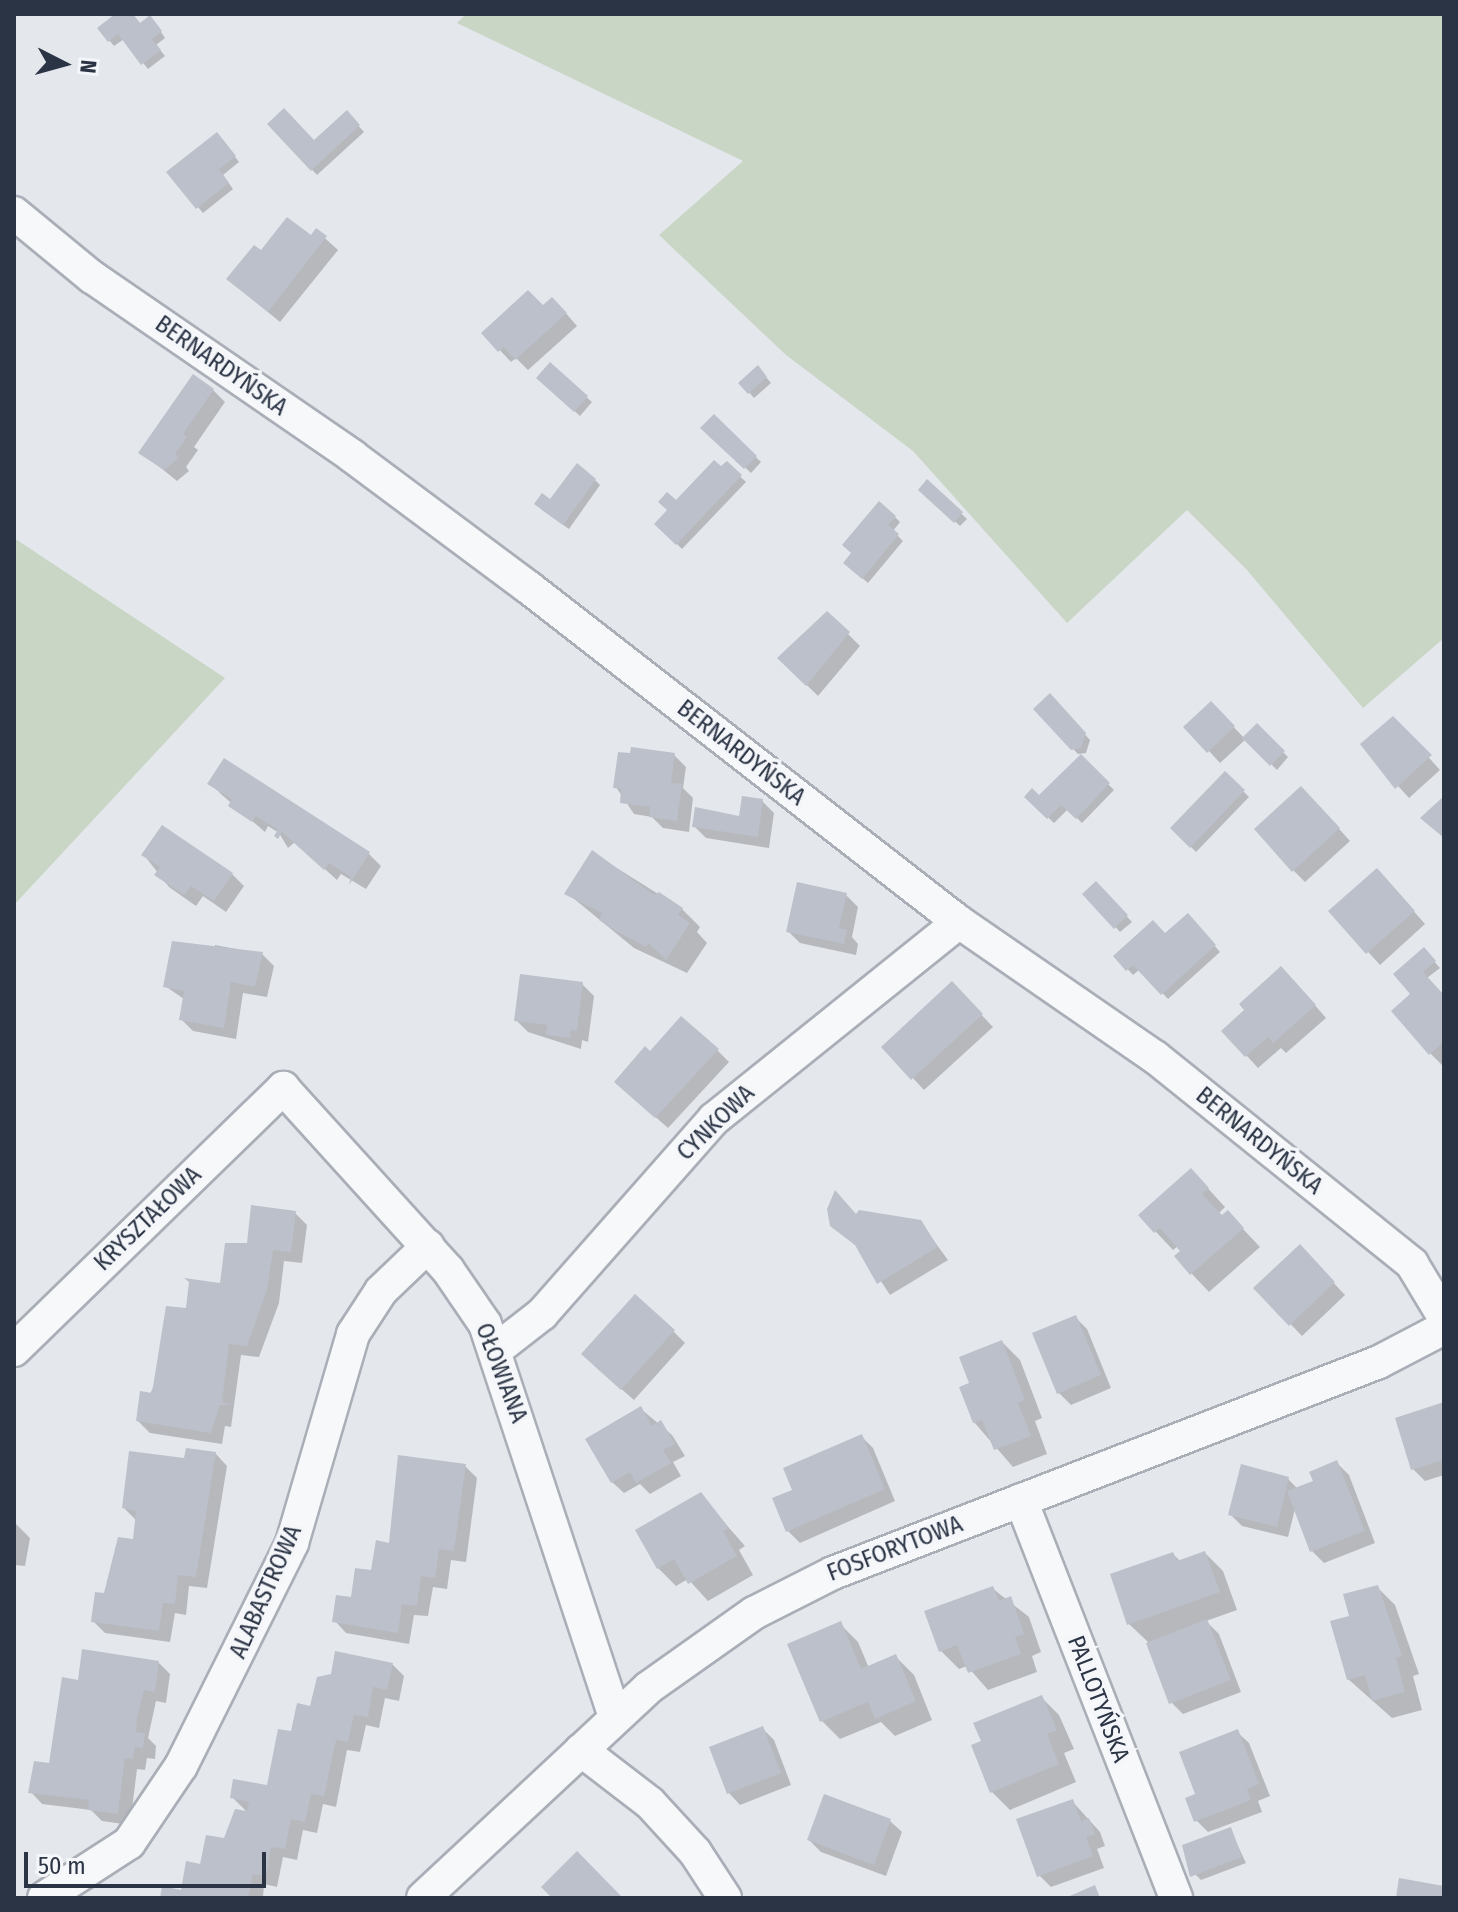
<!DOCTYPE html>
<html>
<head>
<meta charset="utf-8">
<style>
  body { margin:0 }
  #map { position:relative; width:1458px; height:1912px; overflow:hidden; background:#e4e7ec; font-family:"Fira Sans Condensed",sans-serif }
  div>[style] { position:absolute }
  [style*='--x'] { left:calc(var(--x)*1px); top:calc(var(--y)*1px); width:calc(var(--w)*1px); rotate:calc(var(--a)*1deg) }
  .green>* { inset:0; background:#c9d6c5 }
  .shadow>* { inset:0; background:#0003 }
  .building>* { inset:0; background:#bbc0ca }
  .roads { filter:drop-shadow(2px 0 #a9aeb7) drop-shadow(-2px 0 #a9aeb7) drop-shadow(0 2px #a9aeb7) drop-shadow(0 -2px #a9aeb7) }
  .street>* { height:32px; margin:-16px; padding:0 16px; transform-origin:16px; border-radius:16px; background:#f7f8fa }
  span { translate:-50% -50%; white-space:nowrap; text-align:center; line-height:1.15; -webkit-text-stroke:7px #f4f6f9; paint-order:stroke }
  .street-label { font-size:24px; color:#2b3445 }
  .frame { position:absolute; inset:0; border:16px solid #2b3445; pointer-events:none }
  .north { position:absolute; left:24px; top:24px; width:80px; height:80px; -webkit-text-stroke:6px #f4f6f9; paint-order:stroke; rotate:96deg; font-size:22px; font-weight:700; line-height:32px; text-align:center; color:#2b3445 }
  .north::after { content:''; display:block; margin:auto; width:28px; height:36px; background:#2b3445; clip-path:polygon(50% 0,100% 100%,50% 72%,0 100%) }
  .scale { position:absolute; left:24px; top:1852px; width:242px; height:36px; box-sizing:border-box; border:4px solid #2b3445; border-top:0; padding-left:10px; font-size:24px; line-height:28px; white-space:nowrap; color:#2b3445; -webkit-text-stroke:6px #f4f6f9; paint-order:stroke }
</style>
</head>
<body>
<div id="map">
  <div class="green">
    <i style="clip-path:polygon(466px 14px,1444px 14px,1444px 638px,1363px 708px,1247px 570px,1187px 510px,1067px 623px,913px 451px,786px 355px,659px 235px,743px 161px,457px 23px)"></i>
    <i style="clip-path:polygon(14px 538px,225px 678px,14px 905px)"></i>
  </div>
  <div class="shadow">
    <i style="clip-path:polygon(119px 14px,132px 14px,140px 25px,155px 23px,165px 38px,156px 45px,165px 56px,148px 69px,124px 39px,114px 46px,109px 40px)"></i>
    <i style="clip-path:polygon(347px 113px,364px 132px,317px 175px,270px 125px,314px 142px)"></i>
    <i style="clip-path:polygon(222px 140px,239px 162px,223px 175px,233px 189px,203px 213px,169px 172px)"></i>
    <i style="clip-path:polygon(317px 231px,338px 250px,280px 322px,241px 290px,261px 253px,311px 238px)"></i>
    <i style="clip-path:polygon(543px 308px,564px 311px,577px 326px,528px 370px,516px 358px,511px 362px,484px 333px)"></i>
    <i style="clip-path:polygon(550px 365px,592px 402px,580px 416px,538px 378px)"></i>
    <i style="clip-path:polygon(758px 368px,771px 383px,754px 398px,741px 383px)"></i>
    <i style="clip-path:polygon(213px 390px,225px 402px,194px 447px,198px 450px,186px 467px,189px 471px,177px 481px,141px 452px)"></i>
    <i style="clip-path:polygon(714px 417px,761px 462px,751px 473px,703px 428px)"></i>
    <i style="clip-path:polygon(727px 464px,746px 482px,682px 549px,657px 524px)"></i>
    <i style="clip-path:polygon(595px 480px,600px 485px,569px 529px,542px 510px)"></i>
    <i style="clip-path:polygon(927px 482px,967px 519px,960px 526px,921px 490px)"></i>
    <i style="clip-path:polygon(895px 517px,900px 522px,893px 531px,903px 541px,868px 583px,845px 563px)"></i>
    <i style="clip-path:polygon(828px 614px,860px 646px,818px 696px,779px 658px)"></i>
    <i style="clip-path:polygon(1050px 696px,1090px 740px,1086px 753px,1078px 754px,1036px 709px)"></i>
    <i style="clip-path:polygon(1211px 703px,1245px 739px,1257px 726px,1288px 757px,1277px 770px,1246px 739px,1220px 763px,1209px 751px)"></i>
    <i style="clip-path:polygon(1404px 730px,1440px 770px,1409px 798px,1398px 786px)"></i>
    <i style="clip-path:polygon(674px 755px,686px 767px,683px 788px,693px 798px,689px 832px,663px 828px,652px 817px,634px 814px,616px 787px)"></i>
    <i style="clip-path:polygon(1081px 757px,1114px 790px,1082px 823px,1068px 809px,1054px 823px,1027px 797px,1039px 798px)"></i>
    <i style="clip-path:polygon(225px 761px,369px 854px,381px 866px,366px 889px,341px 874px,337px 880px,295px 842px,288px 848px,279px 833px,268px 826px,265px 832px,222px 795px,210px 783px)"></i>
    <i style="clip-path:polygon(1225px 773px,1249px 797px,1196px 852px,1172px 828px)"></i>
    <i style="clip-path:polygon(1313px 800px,1350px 841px,1305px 882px,1293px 870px)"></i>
    <i style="clip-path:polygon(762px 801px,774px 813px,769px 848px,706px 838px,694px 826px,741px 818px)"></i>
    <i style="clip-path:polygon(593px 853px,682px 909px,700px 927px,697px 932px,707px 943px,687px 973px,634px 948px,567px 893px)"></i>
    <i style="clip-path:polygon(144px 855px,232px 874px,244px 886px,226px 912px,203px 896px,196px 906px,169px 887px)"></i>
    <i style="clip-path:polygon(1388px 882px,1425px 924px,1380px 965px,1331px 911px)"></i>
    <i style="clip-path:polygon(1096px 883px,1132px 922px,1120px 932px,1085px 894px)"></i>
    <i style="clip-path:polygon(846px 895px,858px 907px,852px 937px,858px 944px,856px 955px,800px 943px,788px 931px)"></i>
    <i style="clip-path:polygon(1188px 916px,1220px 952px,1168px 999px,1140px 969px,1133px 975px,1116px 956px,1165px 935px)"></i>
    <i style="clip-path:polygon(215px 945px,262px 954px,274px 966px,267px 997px,243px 993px,236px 1039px,193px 1031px,181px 1019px,184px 999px,165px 986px,214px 951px)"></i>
    <i style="clip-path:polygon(1424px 950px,1440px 968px,1427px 978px,1444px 996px,1442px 1065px,1430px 1053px,1413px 994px)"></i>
    <i style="clip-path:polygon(1293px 980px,1326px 1018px,1286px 1053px,1281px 1048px,1258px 1068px,1224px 1031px)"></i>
    <i style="clip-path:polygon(582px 984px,594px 996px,588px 1042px,582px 1040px,581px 1049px,528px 1032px,516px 1020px)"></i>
    <i style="clip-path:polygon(952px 984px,993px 1027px,924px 1090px,884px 1047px)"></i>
    <i style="clip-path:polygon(717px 1050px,729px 1062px,668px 1128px,629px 1094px,651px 1053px)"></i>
    <i style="clip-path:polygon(1191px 1170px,1225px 1207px,1219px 1213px,1223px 1217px,1228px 1213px,1260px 1247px,1209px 1292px,1176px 1257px,1182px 1251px,1178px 1246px,1173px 1250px,1140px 1215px)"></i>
    <i style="clip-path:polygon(295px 1213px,307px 1225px,302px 1263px,284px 1261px,279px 1303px,259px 1357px,241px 1355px,231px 1427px,225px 1426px,222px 1444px,150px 1433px,138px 1421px,188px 1310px,222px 1286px,249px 1245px)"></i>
    <i style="clip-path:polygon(857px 1216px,920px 1222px,948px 1260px,890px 1295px,860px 1249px,832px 1226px)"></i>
    <i style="clip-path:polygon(1311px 1259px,1345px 1295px,1302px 1336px,1256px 1288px)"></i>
    <i style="clip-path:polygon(1075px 1317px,1087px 1329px,1111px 1388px,1071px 1405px,1059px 1393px)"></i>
    <i style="clip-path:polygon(673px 1331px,685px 1343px,634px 1400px,595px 1366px)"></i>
    <i style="clip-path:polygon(1002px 1342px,1020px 1360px,1042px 1418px,1035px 1421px,1047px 1454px,1013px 1467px,974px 1422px,971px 1385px)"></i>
    <i style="clip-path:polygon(1444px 1404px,1444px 1475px,1425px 1481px,1413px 1469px)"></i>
    <i style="clip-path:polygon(641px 1409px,672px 1435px,685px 1456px,673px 1462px,681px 1476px,650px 1494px,640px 1484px,624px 1493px,612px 1482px)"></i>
    <i style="clip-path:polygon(861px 1436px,873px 1448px,895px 1501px,800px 1543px,788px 1531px,794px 1491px)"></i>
    <i style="clip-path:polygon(216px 1454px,227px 1466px,207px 1588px,189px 1586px,186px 1615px,175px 1613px,170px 1642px,105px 1633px,93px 1621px,134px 1541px,137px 1521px,124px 1508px,186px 1460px)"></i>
    <i style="clip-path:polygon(1337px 1463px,1349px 1475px,1375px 1543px,1324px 1563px,1312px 1551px,1295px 1509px,1288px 1537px,1242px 1526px,1230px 1514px,1288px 1479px,1298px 1489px,1316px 1482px)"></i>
    <i style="clip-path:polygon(465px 1466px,477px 1478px,466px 1562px,451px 1560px,447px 1589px,433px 1587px,428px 1616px,414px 1615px,409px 1644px,346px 1633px,335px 1621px)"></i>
    <i style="clip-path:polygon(700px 1495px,745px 1546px,739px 1550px,753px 1575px,708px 1601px,688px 1579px,676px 1586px,658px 1568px)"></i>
    <i style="clip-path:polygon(14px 1522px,30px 1538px,25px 1566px,14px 1565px)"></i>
    <i style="clip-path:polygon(1205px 1553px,1223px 1571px,1237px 1610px,1206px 1621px,1219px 1634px,1241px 1692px,1183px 1714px,1171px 1702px,1148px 1642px,1129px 1624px,1173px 1554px,1181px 1562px)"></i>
    <i style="clip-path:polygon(1377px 1587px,1395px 1605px,1419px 1674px,1413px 1676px,1422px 1710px,1392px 1718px,1348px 1679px,1351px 1617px)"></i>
    <i style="clip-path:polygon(992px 1588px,1029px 1617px,1041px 1652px,1032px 1656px,1037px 1672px,988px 1690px,967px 1666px,959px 1669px,941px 1651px)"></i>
    <i style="clip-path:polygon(840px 1624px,858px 1642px,869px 1668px,896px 1657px,914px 1675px,932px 1720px,895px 1736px,881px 1722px,840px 1739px,822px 1721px)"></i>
    <i style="clip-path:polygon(158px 1662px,170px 1674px,166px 1703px,156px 1701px,148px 1738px,156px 1746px,155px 1759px,147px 1758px,145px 1770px,137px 1769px,130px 1825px,102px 1821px,91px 1810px,42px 1804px,31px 1792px,51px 1765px,80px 1682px)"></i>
    <i style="clip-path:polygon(392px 1664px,404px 1676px,399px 1701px,385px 1698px,379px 1728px,366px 1725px,360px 1752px,347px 1750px,336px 1807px,323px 1804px,317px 1833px,303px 1830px,297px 1860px,283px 1857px,277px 1887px,264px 1884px,263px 1898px,162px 1898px,182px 1892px,248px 1813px,232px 1797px,268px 1788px,292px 1734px,312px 1708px)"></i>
    <i style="clip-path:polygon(1041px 1697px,1059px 1715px,1074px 1749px,1064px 1753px,1076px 1782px,1010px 1810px,992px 1792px,983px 1742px)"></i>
    <i style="clip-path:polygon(762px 1728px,774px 1740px,791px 1785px,740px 1805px,729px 1793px)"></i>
    <i style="clip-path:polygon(1237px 1732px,1249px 1743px,1270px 1796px,1258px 1801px,1262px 1812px,1208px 1832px,1196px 1820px,1198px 1795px)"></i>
    <i style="clip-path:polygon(1072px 1801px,1100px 1832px,1105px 1846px,1097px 1849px,1104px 1868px,1051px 1887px,1039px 1875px)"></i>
    <i style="clip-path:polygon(890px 1821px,902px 1832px,886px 1876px,821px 1852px,809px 1840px)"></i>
    <i style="clip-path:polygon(1230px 1829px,1246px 1863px,1201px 1880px,1195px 1874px)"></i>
  </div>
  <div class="building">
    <i style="clip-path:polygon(115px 14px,133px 14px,140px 23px,150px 15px,162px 31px,152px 39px,161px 50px,141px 65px,118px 34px,108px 42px,97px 28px)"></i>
    <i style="clip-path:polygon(284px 108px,314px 140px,347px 110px,360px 125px,311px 171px,267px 124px)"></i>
    <i style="clip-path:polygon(217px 132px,236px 156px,219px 169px,229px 183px,196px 209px,166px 172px)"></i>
    <i style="clip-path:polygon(287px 217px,311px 235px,316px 228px,327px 236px,268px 312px,226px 279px,254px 245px,261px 250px)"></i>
    <i style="clip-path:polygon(528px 290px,543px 305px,552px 297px,567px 313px,515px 360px,504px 347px,498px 352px,481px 333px)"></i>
    <i style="clip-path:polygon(550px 362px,588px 396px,574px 412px,536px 378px)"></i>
    <i style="clip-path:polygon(758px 365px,767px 377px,748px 394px,738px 383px)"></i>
    <i style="clip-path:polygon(193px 374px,214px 389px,183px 434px,187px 437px,175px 454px,179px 458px,164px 470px,138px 453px)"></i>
    <i style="clip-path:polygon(714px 414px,757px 456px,744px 469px,700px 428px)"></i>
    <i style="clip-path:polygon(714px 460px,721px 466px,727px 461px,742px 475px,676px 545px,654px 524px,667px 510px,658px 502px,667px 492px,676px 500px)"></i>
    <i style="clip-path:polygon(577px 463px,596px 479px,563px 525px,534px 504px,542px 493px,550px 499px)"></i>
    <i style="clip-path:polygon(927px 479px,963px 512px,954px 523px,918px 490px)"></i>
    <i style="clip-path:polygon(879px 501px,896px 516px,888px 525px,899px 534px,862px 579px,843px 563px,851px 553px,842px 545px)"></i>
    <i style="clip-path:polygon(827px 611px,850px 632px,806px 686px,777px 658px)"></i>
    <i style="clip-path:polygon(1050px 693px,1086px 733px,1081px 748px,1071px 750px,1033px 709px)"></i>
    <i style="clip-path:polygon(1211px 701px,1235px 726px,1207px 753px,1183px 727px)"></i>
    <i style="clip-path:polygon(1393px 716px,1432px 755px,1395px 789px,1360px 744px)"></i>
    <i style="clip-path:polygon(1257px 723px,1285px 751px,1270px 766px,1242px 738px)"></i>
    <i style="clip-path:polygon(631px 747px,675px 753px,671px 783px,682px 784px,677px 821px,649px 817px,650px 807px,620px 803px,621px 789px,613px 788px,618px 752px,630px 753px)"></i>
    <i style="clip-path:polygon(1081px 754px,1110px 783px,1076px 819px,1061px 805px,1047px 819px,1024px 797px,1032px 788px,1039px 795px)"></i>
    <i style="clip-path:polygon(224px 758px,370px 852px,349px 885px,351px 877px,329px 863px,324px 870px,282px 832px,278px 839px,274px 836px,278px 830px,256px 816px,252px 822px,228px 806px,232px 799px,207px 784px)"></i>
    <i style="clip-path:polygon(1225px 771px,1245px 790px,1190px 848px,1170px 828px)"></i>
    <i style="clip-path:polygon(1301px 786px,1340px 828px,1292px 872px,1254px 829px)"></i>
    <i style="clip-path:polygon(742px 796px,763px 799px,758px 837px,692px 827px,695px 807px,739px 816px)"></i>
    <i style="clip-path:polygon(1444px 796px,1444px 838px,1420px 818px)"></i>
    <i style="clip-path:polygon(162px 825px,233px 873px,214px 901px,191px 886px,184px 895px,154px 875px,160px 867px,141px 855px)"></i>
    <i style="clip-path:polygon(592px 850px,654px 895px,659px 892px,683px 908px,678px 915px,690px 923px,666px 960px,649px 943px,646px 947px,614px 930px,599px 920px,602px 913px,564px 894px)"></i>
    <i style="clip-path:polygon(1377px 868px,1415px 911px,1366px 954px,1328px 911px)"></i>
    <i style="clip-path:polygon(1096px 881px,1128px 915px,1114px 929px,1082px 894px)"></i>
    <i style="clip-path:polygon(797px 882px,847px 893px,839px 928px,847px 930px,844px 944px,786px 932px)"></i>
    <i style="clip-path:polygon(1188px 913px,1216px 945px,1161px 995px,1133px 965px,1126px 971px,1113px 956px,1153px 920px,1165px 933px)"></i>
    <i style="clip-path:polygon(172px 941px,263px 952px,255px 987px,231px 982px,224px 1028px,179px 1020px,184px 991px,163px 987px)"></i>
    <i style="clip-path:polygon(1424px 947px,1436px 961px,1423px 972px,1444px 995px,1444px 1041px,1429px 1055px,1391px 1011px,1410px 994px,1393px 974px)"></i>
    <i style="clip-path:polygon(1281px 966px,1316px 1005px,1273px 1043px,1268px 1037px,1245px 1057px,1221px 1031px,1244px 1010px,1239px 1004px)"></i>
    <i style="clip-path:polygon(520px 974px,583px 982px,577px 1031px,571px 1030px,570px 1038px,546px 1035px,547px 1025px,514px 1021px)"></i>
    <i style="clip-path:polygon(952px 981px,983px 1014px,911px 1080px,881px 1047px)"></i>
    <i style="clip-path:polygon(681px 1016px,719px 1049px,655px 1118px,614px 1082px,645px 1046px,650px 1051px)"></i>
    <i style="clip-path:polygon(1191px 1168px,1209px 1188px,1202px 1194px,1222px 1215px,1228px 1210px,1244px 1228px,1190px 1275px,1174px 1256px,1180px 1251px,1160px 1228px,1154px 1233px,1138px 1215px)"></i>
    <i style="clip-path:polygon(835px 1190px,856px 1214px,859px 1210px,921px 1220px,938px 1247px,877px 1284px,855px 1245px,830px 1226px,827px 1209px)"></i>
    <i style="clip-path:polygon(251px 1205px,296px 1211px,291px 1252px,273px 1250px,267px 1290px,247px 1346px,229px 1344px,222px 1402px,232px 1405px,220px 1405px,211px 1433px,136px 1421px,140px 1391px,152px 1393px,166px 1306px,186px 1308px,189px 1282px,184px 1278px,220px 1283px,225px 1243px,247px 1243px)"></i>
    <i style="clip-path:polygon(1300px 1244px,1335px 1282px,1289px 1326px,1253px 1288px)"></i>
    <i style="clip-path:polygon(635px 1294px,675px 1330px,621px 1390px,581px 1354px)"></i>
    <i style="clip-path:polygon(1076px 1315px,1101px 1375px,1057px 1394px,1032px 1333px)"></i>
    <i style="clip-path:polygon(1002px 1340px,1025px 1400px,1018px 1403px,1031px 1436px,994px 1450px,982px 1420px,973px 1423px,959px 1387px,969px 1383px,959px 1357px)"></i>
    <i style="clip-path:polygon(1444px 1402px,1444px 1460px,1411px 1470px,1395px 1418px)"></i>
    <i style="clip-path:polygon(641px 1406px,652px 1426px,661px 1420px,675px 1444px,663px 1450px,671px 1463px,636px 1483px,630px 1472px,611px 1483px,585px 1439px)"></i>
    <i style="clip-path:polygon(862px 1434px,885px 1489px,786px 1532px,772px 1498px,792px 1490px,783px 1468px)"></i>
    <i style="clip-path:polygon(186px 1448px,216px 1452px,196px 1577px,178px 1575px,175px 1604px,163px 1603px,159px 1631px,91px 1622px,95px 1592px,104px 1593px,118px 1537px,133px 1539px,136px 1511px,122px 1508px,129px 1451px,184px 1458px)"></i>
    <i style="clip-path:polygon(398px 1455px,466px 1464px,454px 1551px,439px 1549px,435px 1578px,421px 1576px,417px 1606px,402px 1604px,398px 1633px,332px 1622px,336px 1595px,351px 1597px,355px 1568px,371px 1570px,376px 1540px,389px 1543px)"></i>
    <i style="clip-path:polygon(1337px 1460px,1365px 1531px,1310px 1552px,1287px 1491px,1313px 1481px,1309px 1472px)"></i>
    <i style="clip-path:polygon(1241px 1464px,1289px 1477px,1277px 1527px,1228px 1515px)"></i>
    <i style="clip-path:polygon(701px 1492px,729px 1528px,723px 1531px,737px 1556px,688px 1584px,674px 1559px,657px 1569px,635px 1530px)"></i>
    <i style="clip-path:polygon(1205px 1551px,1220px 1592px,1127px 1625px,1110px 1574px,1173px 1552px,1177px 1561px)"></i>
    <i style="clip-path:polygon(1378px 1585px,1402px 1656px,1396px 1658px,1405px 1692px,1372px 1701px,1365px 1675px,1347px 1680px,1330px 1621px,1349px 1616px,1343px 1594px)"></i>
    <i style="clip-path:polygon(993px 1586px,999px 1601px,1011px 1596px,1024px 1634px,1015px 1637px,1021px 1654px,968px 1673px,957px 1645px,939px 1652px,924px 1611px)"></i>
    <i style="clip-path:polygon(1207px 1619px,1231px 1680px,1169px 1704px,1146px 1643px)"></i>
    <i style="clip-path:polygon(841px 1621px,861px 1669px,896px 1654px,916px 1701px,875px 1719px,868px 1702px,820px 1722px,787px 1644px)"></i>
    <i style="clip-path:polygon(82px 1649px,159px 1661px,155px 1692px,144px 1690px,137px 1718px,136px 1732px,145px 1733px,143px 1748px,135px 1747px,133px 1759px,125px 1758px,118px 1814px,88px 1810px,89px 1800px,28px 1793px,34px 1761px,49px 1763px,62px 1677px,78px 1680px)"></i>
    <i style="clip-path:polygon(335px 1651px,393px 1663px,387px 1690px,373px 1687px,368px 1717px,354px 1715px,348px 1742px,336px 1740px,324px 1796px,311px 1794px,305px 1822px,291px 1819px,285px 1849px,271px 1847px,266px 1876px,253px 1874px,248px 1898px,160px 1898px,162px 1886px,181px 1890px,186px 1861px,200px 1864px,206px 1835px,224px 1838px,235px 1809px,247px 1811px,249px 1802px,230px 1798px,233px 1779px,267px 1785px,278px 1729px,291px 1731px,297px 1703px,310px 1706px,317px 1677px,331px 1674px)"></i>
    <i style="clip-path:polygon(1042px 1695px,1057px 1730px,1047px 1734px,1059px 1764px,990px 1793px,971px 1745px,981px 1741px,973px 1723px)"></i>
    <i style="clip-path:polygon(763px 1726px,781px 1773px,727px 1794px,709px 1747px)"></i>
    <i style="clip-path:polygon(1238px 1729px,1259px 1784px,1247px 1789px,1251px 1800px,1194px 1822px,1185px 1798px,1195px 1794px,1179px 1752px)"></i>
    <i style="clip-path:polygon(824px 1794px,891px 1819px,874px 1865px,807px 1840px)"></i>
    <i style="clip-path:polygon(1073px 1799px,1081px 1821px,1089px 1818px,1095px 1834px,1086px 1837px,1093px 1856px,1037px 1877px,1016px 1819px)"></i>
    <i style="clip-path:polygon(1231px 1827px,1242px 1857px,1190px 1877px,1182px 1845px)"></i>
    <i style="clip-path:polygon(577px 1851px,623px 1898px,552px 1898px,541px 1887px)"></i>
    <i style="clip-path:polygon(1399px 1878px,1444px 1886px,1444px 1898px,1396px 1898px)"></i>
    <i style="clip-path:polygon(1095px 1885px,1100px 1898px,1065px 1898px)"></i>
  </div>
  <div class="roads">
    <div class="street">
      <i style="--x:14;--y:213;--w:101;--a:39.4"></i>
      <i style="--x:92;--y:277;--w:316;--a:34.5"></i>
      <i style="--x:352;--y:456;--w:219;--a:36.7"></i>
      <i style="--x:528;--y:587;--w:546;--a:37.86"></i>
      <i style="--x:959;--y:922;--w:238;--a:34.6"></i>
      <i style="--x:1155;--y:1057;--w:330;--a:38.8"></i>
      <i style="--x:1412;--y:1264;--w:62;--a:58.9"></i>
      <i style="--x:497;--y:1349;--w:57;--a:-37.9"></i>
      <i style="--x:542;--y:1314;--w:260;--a:-48.6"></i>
      <i style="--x:714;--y:1119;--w:314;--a:-38.8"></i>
      <i style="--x:14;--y:1350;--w:376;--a:-44.2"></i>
      <i style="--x:283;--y:1088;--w:246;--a:47.8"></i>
      <i style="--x:448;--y:1270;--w:65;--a:55.6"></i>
      <i style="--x:485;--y:1324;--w:414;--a:71.7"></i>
      <i style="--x:1021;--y:1500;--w:427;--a:68.7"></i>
      <i style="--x:581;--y:1750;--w:87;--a:37.5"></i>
      <i style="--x:650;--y:1803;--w:67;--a:47.4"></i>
      <i style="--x:695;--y:1852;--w:55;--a:56.9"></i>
      <i style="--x:44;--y:1898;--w:101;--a:-32.9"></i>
      <i style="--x:129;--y:1843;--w:93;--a:-56"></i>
      <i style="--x:181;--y:1766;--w:249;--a:-63.5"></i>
      <i style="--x:292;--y:1543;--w:218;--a:-73.7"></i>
      <i style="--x:353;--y:1334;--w:51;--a:-56.9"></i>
      <i style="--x:381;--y:1291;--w:65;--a:-43.8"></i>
      <i style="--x:423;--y:1898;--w:308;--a:-43"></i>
      <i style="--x:648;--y:1688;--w:130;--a:-35.3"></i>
      <i style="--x:754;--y:1613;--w:89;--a:-26.9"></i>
      <i style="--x:833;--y:1573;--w:585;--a:-21.13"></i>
      <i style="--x:1379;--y:1362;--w:73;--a:-27.6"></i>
    </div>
  </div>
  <div class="street-label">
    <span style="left:221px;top:366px;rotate:35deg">BERNARDYŃSKA</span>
    <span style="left:741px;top:753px;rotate:38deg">BERNARDYŃSKA</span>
    <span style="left:716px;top:1123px;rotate:-44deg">CYNKOWA</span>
    <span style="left:1259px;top:1141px;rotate:39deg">BERNARDYŃSKA</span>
    <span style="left:148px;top:1219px;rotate:-44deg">KRYSZTAŁOWA</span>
    <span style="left:501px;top:1373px;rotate:69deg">OŁOWIANA</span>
    <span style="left:895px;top:1549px;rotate:-21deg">FOSFORYTOWA</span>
    <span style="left:266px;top:1592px;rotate:-66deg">ALABASTROWA</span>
    <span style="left:1098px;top:1699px;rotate:69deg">PALLOTYŃSKA</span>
  </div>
  <div class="frame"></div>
  <div class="north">N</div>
  <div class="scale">50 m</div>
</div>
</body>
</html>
